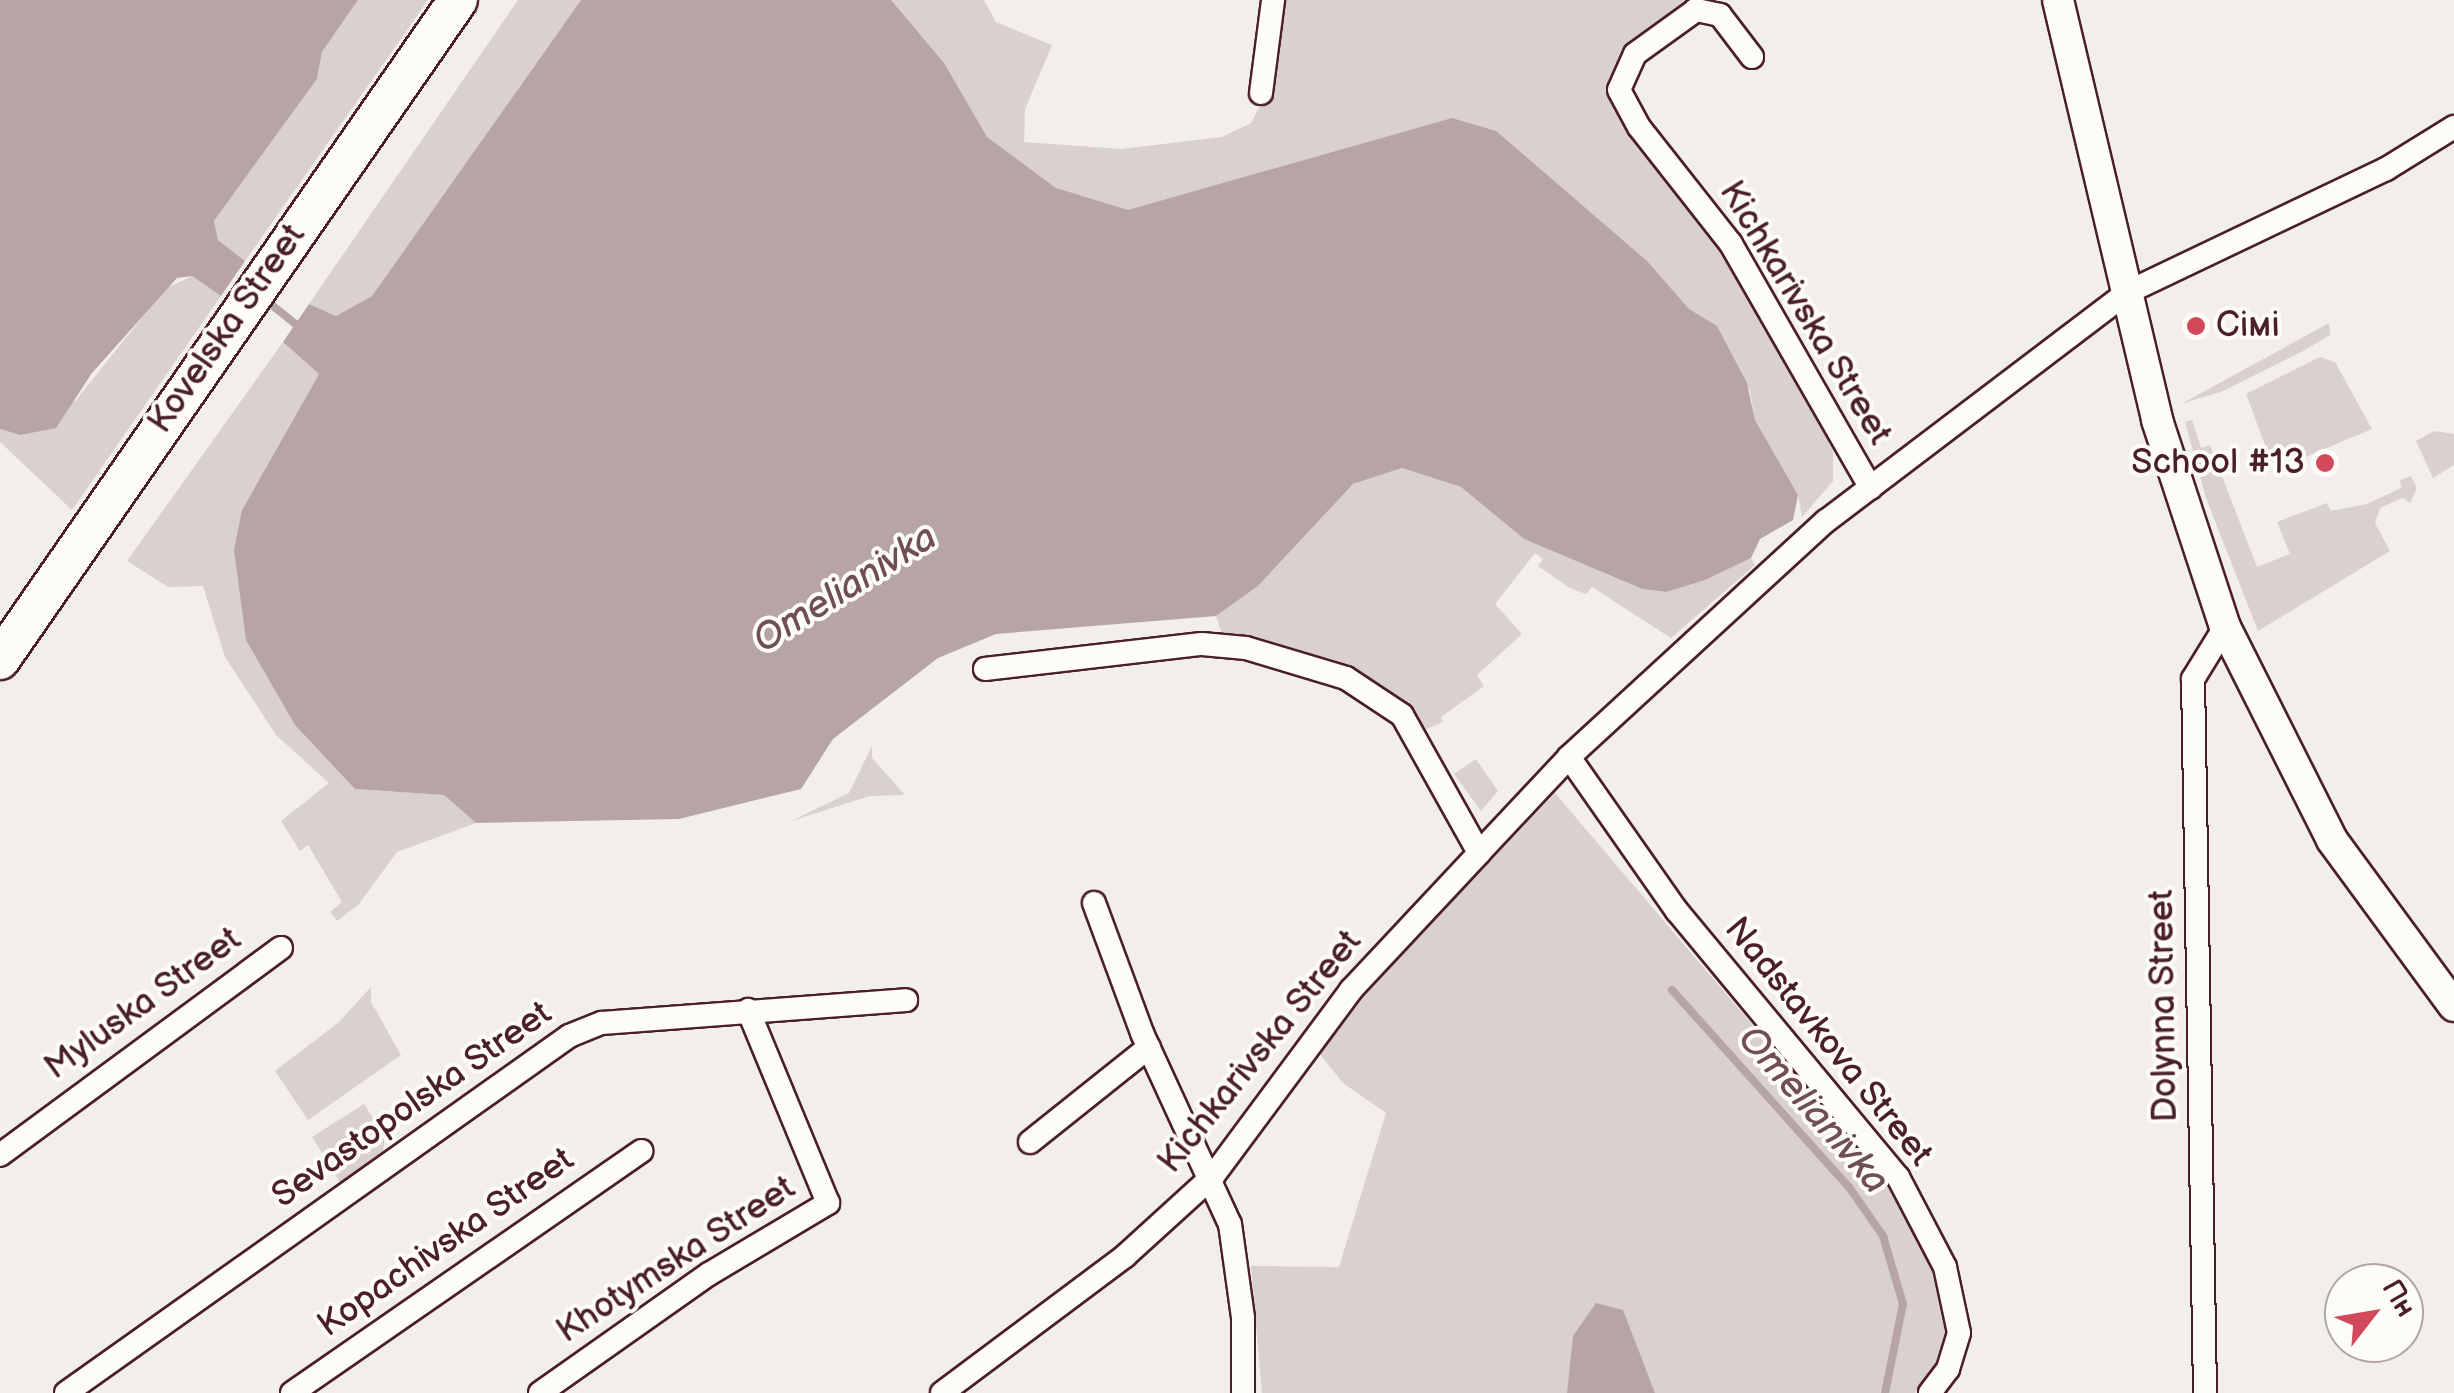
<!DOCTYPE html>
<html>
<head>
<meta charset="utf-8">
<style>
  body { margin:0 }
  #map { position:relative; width:2454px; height:1393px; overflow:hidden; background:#f2efeb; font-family:"Balsamiq Sans",sans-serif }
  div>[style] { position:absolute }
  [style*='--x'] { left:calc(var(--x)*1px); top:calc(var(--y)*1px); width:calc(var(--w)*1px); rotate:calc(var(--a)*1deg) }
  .green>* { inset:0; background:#d9d0cf }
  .water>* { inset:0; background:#b7a5a6 }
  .stream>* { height:8px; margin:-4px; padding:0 4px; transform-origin:4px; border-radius:4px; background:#b7a5a6 }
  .roads { filter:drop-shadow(2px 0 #4a1f2b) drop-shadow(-2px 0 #4a1f2b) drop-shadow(0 2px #4a1f2b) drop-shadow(0 -2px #4a1f2b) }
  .minor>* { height:22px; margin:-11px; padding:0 11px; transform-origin:11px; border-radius:11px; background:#fdfcf7 }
  .tertiary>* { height:30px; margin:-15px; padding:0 15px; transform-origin:15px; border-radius:15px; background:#fdfcf7 }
  .primary>* { height:38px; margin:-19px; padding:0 19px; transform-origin:19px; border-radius:19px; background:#fdfcf7 }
  .dots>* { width:28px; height:28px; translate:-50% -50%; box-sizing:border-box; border:5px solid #fdfcf7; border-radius:50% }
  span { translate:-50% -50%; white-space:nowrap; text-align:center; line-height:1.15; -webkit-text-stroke:8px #fdfcf7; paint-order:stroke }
  .street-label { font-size:35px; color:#4a1f2b }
  .poi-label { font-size:35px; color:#4a1f2b }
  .left { translate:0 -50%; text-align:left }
  .right { translate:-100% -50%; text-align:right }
  .water-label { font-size:38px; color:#704e56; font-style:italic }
  .north { position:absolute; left:2324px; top:1263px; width:100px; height:100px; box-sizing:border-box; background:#fdfcf7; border:2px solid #b5a4a5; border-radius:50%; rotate:59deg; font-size:28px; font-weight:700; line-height:40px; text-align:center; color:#4a1f2b }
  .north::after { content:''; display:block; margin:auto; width:35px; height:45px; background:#d1495b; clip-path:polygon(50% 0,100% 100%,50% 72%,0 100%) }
</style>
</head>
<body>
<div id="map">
  <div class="green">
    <i style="clip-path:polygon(358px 0,428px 0,245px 261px,218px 240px,214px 221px,317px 79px,322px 52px)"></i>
    <i style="clip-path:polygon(518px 0,581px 0,372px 296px,336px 316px,309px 304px)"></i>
    <i style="clip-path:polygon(828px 0,984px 0,996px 22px,1052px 45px,1025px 109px,1024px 142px,1121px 149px,1222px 137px,1251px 123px,1266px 94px,1279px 0,1689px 0,1621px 58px,1612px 91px,1711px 226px,1789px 356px,1833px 452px,1833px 481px,1802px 517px,1798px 495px,1755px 420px,1750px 390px,1733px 359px,1088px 259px)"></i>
    <i style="clip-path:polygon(192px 276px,221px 296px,72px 510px,0 442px,0 429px,20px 435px,76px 400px,165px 289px)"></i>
    <i style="clip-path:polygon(2329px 323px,2330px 335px,2303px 351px,2223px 391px,2181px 404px)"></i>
    <i style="clip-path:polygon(283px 342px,319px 374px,242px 510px,355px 789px,444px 795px,476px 823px,397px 852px,359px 904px,337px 921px,330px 912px,342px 902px,308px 845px,300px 851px,281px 821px,329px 783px,276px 735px,225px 657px,203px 586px,168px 587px,127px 561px)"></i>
    <i style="clip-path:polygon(2320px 357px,2335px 362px,2372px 429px,2286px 465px,2271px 461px,2246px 394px)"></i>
    <i style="clip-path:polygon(2192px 420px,2201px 448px,2210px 445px,2257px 567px,2290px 554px,2277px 522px,2327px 503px,2331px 511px,2367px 504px,2401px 488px,2400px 480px,2411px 476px,2417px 488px,2410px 503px,2402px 498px,2380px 508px,2375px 523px,2390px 551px,2258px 631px,2206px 498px,2185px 422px)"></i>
    <i style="clip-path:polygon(2434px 431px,2454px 434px,2454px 465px,2433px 478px,2416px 441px)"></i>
    <i style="clip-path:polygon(1402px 468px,1461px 487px,1524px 539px,1641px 589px,1666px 592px,1751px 558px,1755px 565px,1671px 638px,1592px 587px,1586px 594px,1570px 588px,1538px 566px,1543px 559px,1535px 553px,1495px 604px,1522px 634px,1477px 675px,1484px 686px,1441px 717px,1443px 722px,1422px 731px,1401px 700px,1373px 682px,1223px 637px,1216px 616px,1258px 586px,1353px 484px)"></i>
    <i style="clip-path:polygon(872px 746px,872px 758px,905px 795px,870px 796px,791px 821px,849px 793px)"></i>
    <i style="clip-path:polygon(1476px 759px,1498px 791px,1481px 811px,1454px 774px)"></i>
    <i style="clip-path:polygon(1555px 793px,1888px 1184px,1934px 1271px,1946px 1332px,1937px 1363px,1915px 1393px,1262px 1393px,1251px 1266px,1339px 1267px,1386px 1113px,1343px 1083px,1315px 1048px)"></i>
    <i style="clip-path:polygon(371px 987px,371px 1002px,401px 1055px,308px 1120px,275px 1071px,339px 1022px)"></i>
    <i style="clip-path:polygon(364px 1104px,385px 1137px,383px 1152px,321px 1201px,318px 1197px,340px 1182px,312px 1137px)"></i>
  </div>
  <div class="water">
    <i style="clip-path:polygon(0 0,358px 0,322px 52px,317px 79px,214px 221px,218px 240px,245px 261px,221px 296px,192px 276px,177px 278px,92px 373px,56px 428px,20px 435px,0 429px)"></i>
    <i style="clip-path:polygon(581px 0,891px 0,944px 63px,987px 137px,1056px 188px,1128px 210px,1452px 118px,1496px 131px,1647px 261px,1689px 309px,1717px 326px,1747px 383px,1755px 420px,1798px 495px,1793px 520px,1760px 539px,1751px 558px,1705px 580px,1666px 592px,1642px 589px,1524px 539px,1461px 487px,1402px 468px,1353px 484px,1258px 586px,1216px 616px,996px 634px,938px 658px,833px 739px,801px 789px,679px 819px,476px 823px,444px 795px,355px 789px,295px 725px,246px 640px,234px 550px,242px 510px,319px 374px,283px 342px,309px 304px,336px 316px,372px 296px)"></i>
    <i style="clip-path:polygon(1596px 1303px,1623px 1310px,1655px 1393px,1567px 1393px,1573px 1336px)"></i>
  </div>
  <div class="stream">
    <i style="--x:263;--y:298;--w:51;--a:38.7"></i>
    <i style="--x:1672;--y:990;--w:265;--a:48.1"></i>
    <i style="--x:1849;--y:1187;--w:60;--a:55.2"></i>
    <i style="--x:1883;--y:1236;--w:71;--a:73.6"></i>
    <i style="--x:1903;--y:1304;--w:91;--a:101.4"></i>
  </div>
  <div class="roads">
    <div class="minor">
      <i style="--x:1752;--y:57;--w:53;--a:-127.3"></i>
      <i style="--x:1720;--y:15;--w:25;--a:-168"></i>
      <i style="--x:1696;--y:10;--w:75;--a:144.2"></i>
      <i style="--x:1635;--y:54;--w:39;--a:114"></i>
      <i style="--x:1619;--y:90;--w:42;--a:61.6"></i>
      <i style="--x:1639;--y:127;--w:149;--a:51.8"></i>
      <i style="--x:1731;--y:244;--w:281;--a:60.2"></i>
      <i style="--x:1261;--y:93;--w:94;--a:-82.6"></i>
      <i style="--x:985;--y:669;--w:218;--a:-6.6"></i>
      <i style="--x:1202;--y:644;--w:44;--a:5.2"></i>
      <i style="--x:1246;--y:648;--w:104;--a:16.7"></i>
      <i style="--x:1346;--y:678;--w:67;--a:33.5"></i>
      <i style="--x:1402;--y:715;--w:158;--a:60.8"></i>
      <i style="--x:1569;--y:757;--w:188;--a:55"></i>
      <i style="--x:1677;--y:911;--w:346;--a:50.3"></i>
      <i style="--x:1898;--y:1177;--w:102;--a:62.4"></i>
      <i style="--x:1945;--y:1267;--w:67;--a:78"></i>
      <i style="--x:1959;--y:1333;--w:38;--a:107"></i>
      <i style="--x:1948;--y:1369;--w:30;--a:127"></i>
      <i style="--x:1094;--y:903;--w:139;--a:69.7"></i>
      <i style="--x:1142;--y:1033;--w:210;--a:65.3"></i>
      <i style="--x:1230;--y:1224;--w:95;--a:82.1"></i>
      <i style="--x:1243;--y:1318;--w:75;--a:90"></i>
      <i style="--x:1030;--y:1142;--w:152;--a:-38.6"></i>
      <i style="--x:0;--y:1155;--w:349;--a:-36.4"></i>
      <i style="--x:66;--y:1393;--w:617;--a:-35.36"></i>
      <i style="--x:569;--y:1036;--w:35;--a:-22"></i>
      <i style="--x:602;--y:1023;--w:305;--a:-4.3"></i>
      <i style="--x:292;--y:1393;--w:425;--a:-34.7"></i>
      <i style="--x:540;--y:1393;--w:207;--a:-35.2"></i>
      <i style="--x:709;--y:1274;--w:139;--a:-30.8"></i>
      <i style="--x:828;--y:1203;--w:209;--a:-112.5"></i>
      <i style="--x:942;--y:1393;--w:229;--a:-36.8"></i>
      <i style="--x:1125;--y:1256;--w:119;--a:-42.3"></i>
      <i style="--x:1213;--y:1176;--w:232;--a:-53.4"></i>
      <i style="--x:1351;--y:990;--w:187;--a:-46.9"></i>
      <i style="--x:1479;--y:853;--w:132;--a:-46.8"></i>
      <i style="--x:1569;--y:757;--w:349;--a:-42.6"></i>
      <i style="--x:1826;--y:521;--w:377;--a:-37.2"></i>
      <i style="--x:2126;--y:293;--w:288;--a:-25.5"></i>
      <i style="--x:2386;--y:169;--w:80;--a:-31.7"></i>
      <i style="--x:2205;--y:1393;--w:714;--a:-90.96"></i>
      <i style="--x:2193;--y:679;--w:61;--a:-58.4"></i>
    </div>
    <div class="tertiary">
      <i style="--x:2058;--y:0;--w:432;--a:76.7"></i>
      <i style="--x:2157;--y:420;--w:218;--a:71.8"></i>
      <i style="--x:2225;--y:627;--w:238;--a:63.3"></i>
      <i style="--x:2332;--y:840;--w:206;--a:53.7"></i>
    </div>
    <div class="primary">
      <i style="--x:0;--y:660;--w:803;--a:-55.24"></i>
    </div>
  </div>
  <div class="dots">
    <i style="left:2196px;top:326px;background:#d1495b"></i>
    <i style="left:2325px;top:463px;background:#d1495b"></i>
  </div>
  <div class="street-label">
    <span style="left:1805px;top:313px;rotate:59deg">Kichkarivska Street</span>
    <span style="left:227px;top:329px;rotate:-55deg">Kovelska Street</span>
    <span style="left:143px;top:1004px;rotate:-36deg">Myluska Street</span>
    <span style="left:2164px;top:1006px;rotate:-91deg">Dolynna Street</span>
    <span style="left:1828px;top:1042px;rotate:51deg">Nadstavkova Street</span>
    <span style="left:1260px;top:1052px;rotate:-51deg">Kichkarivska Street</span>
    <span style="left:412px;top:1105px;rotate:-35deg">Sevastopolska Street</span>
    <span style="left:446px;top:1243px;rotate:-35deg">Kopachivska Street</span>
    <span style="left:676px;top:1260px;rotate:-33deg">Khotymska Street</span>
  </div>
  <div class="poi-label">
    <span class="left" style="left:2216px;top:326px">Сімі</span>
    <span class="right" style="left:2305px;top:463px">School #13</span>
  </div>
  <div class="water-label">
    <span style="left:845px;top:589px;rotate:-32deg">Omelianivka</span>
    <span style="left:1813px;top:1110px;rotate:49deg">Omelianivka</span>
  </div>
  <div class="north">Пн</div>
</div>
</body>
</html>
